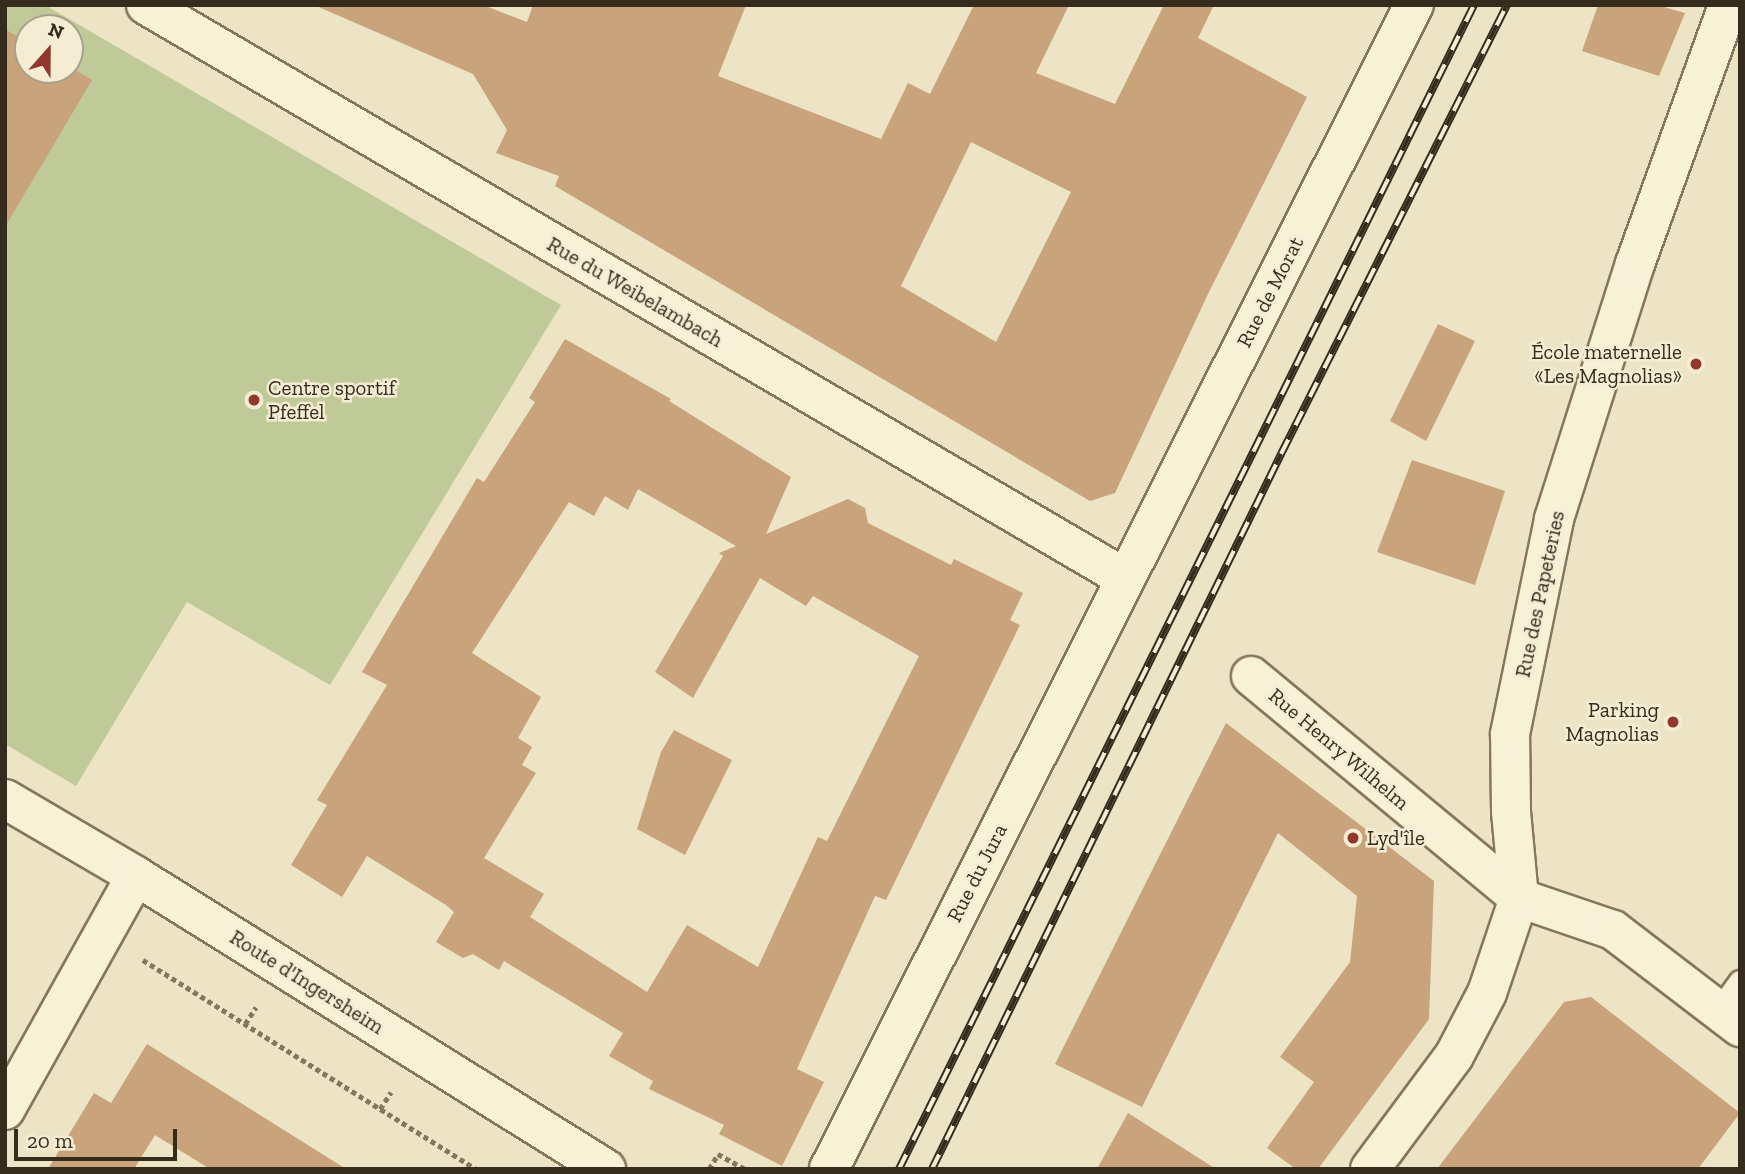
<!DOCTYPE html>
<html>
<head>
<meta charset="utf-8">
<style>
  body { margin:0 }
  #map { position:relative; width:1745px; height:1174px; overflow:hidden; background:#ece4c4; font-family:"Zilla Slab",serif }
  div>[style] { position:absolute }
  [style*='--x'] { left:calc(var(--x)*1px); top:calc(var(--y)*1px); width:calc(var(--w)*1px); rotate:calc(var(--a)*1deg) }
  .green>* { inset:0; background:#bfca98 }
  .building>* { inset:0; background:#c8a37b }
  .path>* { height:4.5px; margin-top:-2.25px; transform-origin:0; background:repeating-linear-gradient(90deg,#86765b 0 5px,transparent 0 8.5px) }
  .roads { filter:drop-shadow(2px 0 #86765b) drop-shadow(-2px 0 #86765b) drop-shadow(0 2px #86765b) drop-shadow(0 -2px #86765b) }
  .lane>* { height:23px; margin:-11.5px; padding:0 11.5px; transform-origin:11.5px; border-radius:11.5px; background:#f7f1d6 }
  .street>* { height:38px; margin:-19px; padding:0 19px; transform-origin:19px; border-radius:19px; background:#f7f1d6 }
  .secondary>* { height:38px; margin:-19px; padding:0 19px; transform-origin:19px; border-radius:19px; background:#f7f1d6 }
  .rail>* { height:8px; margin-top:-4px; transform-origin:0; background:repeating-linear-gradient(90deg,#f4edd3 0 16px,#362c1e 0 32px); box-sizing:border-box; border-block:2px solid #362c1e }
  .dots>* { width:19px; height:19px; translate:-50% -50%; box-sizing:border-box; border:4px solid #f4edd3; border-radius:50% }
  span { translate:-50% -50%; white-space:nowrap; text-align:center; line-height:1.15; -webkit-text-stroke:5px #f4edd3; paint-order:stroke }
  .street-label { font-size:21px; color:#362c1e }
  .poi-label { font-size:21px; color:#362c1e }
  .right { translate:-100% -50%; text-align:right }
  .left { translate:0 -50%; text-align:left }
  .frame { position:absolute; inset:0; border:7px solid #362c1e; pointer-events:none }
  .north { position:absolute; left:14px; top:14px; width:70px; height:70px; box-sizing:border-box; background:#f4edd3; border:2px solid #a8a08b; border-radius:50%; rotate:21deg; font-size:19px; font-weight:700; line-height:28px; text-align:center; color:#362c1e }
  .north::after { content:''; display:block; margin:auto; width:24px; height:32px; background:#92372e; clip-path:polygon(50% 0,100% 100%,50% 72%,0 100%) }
  .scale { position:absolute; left:14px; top:1129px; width:163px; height:32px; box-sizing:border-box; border:4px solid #362c1e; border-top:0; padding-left:9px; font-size:21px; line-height:24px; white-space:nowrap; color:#362c1e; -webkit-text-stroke:5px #f4edd3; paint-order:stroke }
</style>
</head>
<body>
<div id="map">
  <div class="green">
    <i style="clip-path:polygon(evenodd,5px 5px,45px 5px,561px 305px,330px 685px,187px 602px,76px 786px,5px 744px,5px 5px,28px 28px,70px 28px,70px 70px,28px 70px,28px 28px)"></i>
  </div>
  <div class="building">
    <i style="clip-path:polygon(evenodd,314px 5px,483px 5px,527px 22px,533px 5px,746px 5px,718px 76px,881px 139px,908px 83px,930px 94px,974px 5px,1069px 5px,1036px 73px,1115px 104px,1164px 5px,1214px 5px,1198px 38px,1307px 97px,1208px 294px,1115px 493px,1090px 501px,555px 186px,559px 176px,496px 153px,507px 130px,473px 74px,314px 5px,971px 142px,1071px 192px,996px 342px,901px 286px,971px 142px)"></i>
    <i style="clip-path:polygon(1598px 5px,1657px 5px,1685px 13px,1659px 76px,1582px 51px)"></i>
    <i style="clip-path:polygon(5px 29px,28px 43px,28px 70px,70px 70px,70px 67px,92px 80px,5px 227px)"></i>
    <i style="clip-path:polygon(1438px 324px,1475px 341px,1426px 441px,1390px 421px)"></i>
    <i style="clip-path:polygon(evenodd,565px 339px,671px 399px,669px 401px,791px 477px,766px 534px,848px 499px,865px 508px,868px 523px,951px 565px,954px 559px,1023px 593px,1010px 620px,1020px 625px,886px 900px,875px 896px,797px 1069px,824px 1082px,782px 1166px,719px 1134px,724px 1125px,649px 1089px,653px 1081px,609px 1056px,623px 1033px,504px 961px,499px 970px,473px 954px,463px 958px,436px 942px,454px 912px,446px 905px,367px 856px,342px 897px,291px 865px,327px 805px,317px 800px,387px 685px,362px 672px,477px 478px,484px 482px,535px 402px,529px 398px,565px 339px,638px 489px,736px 546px,719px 553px,723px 556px,655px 672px,693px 698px,760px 578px,806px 606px,813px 596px,919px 656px,827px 841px,818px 837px,758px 967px,687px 925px,647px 992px,530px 917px,544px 894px,484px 858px,536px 773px,522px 765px,532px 747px,518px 738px,541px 697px,472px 653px,569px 502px,594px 516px,605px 496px,628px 510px,638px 489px)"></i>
    <i style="clip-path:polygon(1412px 460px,1505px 491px,1475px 585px,1377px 552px)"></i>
    <i style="clip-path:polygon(1226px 723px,1434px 881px,1429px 1019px,1318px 1169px,1296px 1169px,1267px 1148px,1314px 1082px,1280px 1057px,1350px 962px,1357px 896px,1278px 833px,1142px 1107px,1055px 1064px)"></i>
    <i style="clip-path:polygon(674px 730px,732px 760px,685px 855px,637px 829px,661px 752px)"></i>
    <i style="clip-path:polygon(1591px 997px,1740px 1113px,1698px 1169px,1437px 1169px,1564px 1002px)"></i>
    <i style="clip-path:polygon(147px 1044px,346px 1169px,210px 1169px,155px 1135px,134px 1169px,48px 1169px,94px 1093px,111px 1103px)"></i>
    <i style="clip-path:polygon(1128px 1113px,1216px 1169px,1097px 1169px)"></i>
  </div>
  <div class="path">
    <i style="--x:143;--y:960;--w:393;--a:32.1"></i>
    <i style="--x:245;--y:1024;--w:20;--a:-57"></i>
    <i style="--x:380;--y:1109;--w:20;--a:-57"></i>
    <i style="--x:709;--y:1169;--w:17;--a:-59"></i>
    <i style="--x:718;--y:1154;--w:31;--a:29"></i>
  </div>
  <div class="roads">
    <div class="lane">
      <i style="--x:1719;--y:1011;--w:36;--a:-54"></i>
    </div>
    <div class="street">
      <i style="--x:146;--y:5;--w:1134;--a:30.34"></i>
      <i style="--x:1251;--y:676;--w:348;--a:39.6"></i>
      <i style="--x:1519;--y:898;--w:99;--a:18.8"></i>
      <i style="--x:1613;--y:930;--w:160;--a:37.4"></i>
      <i style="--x:5;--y:1110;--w:268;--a:-60.8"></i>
      <i style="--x:829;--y:1169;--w:1303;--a:-63.32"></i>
    </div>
    <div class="secondary">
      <i style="--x:5;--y:799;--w:152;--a:30.4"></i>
      <i style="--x:136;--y:876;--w:554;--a:31.94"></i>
      <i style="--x:1370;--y:1169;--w:141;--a:-53.4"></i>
      <i style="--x:1454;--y:1056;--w:71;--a:-62.4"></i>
      <i style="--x:1487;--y:993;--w:100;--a:-71.4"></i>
      <i style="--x:1519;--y:898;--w:87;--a:-95.3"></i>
      <i style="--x:1511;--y:811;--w:77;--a:-90.7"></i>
      <i style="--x:1510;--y:734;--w:219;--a:-78.4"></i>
      <i style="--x:1554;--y:519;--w:268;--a:-72.4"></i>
      <i style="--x:1635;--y:264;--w:275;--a:-70.2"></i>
    </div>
  </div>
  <div class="rail">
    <i style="--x:899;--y:1169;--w:1298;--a:-63.71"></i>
    <i style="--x:932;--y:1169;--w:796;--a:-63.98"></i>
    <i style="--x:1281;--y:454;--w:503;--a:-63.28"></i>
  </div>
  <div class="dots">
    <i style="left:1696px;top:364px;background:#92372e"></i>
    <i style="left:254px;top:400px;background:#92372e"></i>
    <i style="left:1673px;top:722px;background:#92372e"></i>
    <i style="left:1353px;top:838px;background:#92372e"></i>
  </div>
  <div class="street-label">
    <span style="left:635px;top:292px;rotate:30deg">Rue du Weibelambach</span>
    <span style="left:1270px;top:292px;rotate:-63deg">Rue de Morat</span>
    <span style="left:1540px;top:594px;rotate:-78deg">Rue des Papeteries</span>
    <span style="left:1339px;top:749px;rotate:40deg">Rue Henry Wilhelm</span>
    <span style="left:977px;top:873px;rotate:-63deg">Rue du Jura</span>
    <span style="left:307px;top:982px;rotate:32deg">Route d'Ingersheim</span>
  </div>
  <div class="poi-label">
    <span class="right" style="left:1682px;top:364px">École maternelle<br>«Les Magnolias»</span>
    <span class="left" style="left:268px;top:400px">Centre sportif<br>Pfeffel</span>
    <span class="right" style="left:1659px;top:722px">Parking<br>Magnolias</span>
    <span class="left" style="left:1367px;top:838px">Lyd'île</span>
  </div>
  <div class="frame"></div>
  <div class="north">N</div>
  <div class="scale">20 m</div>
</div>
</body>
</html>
